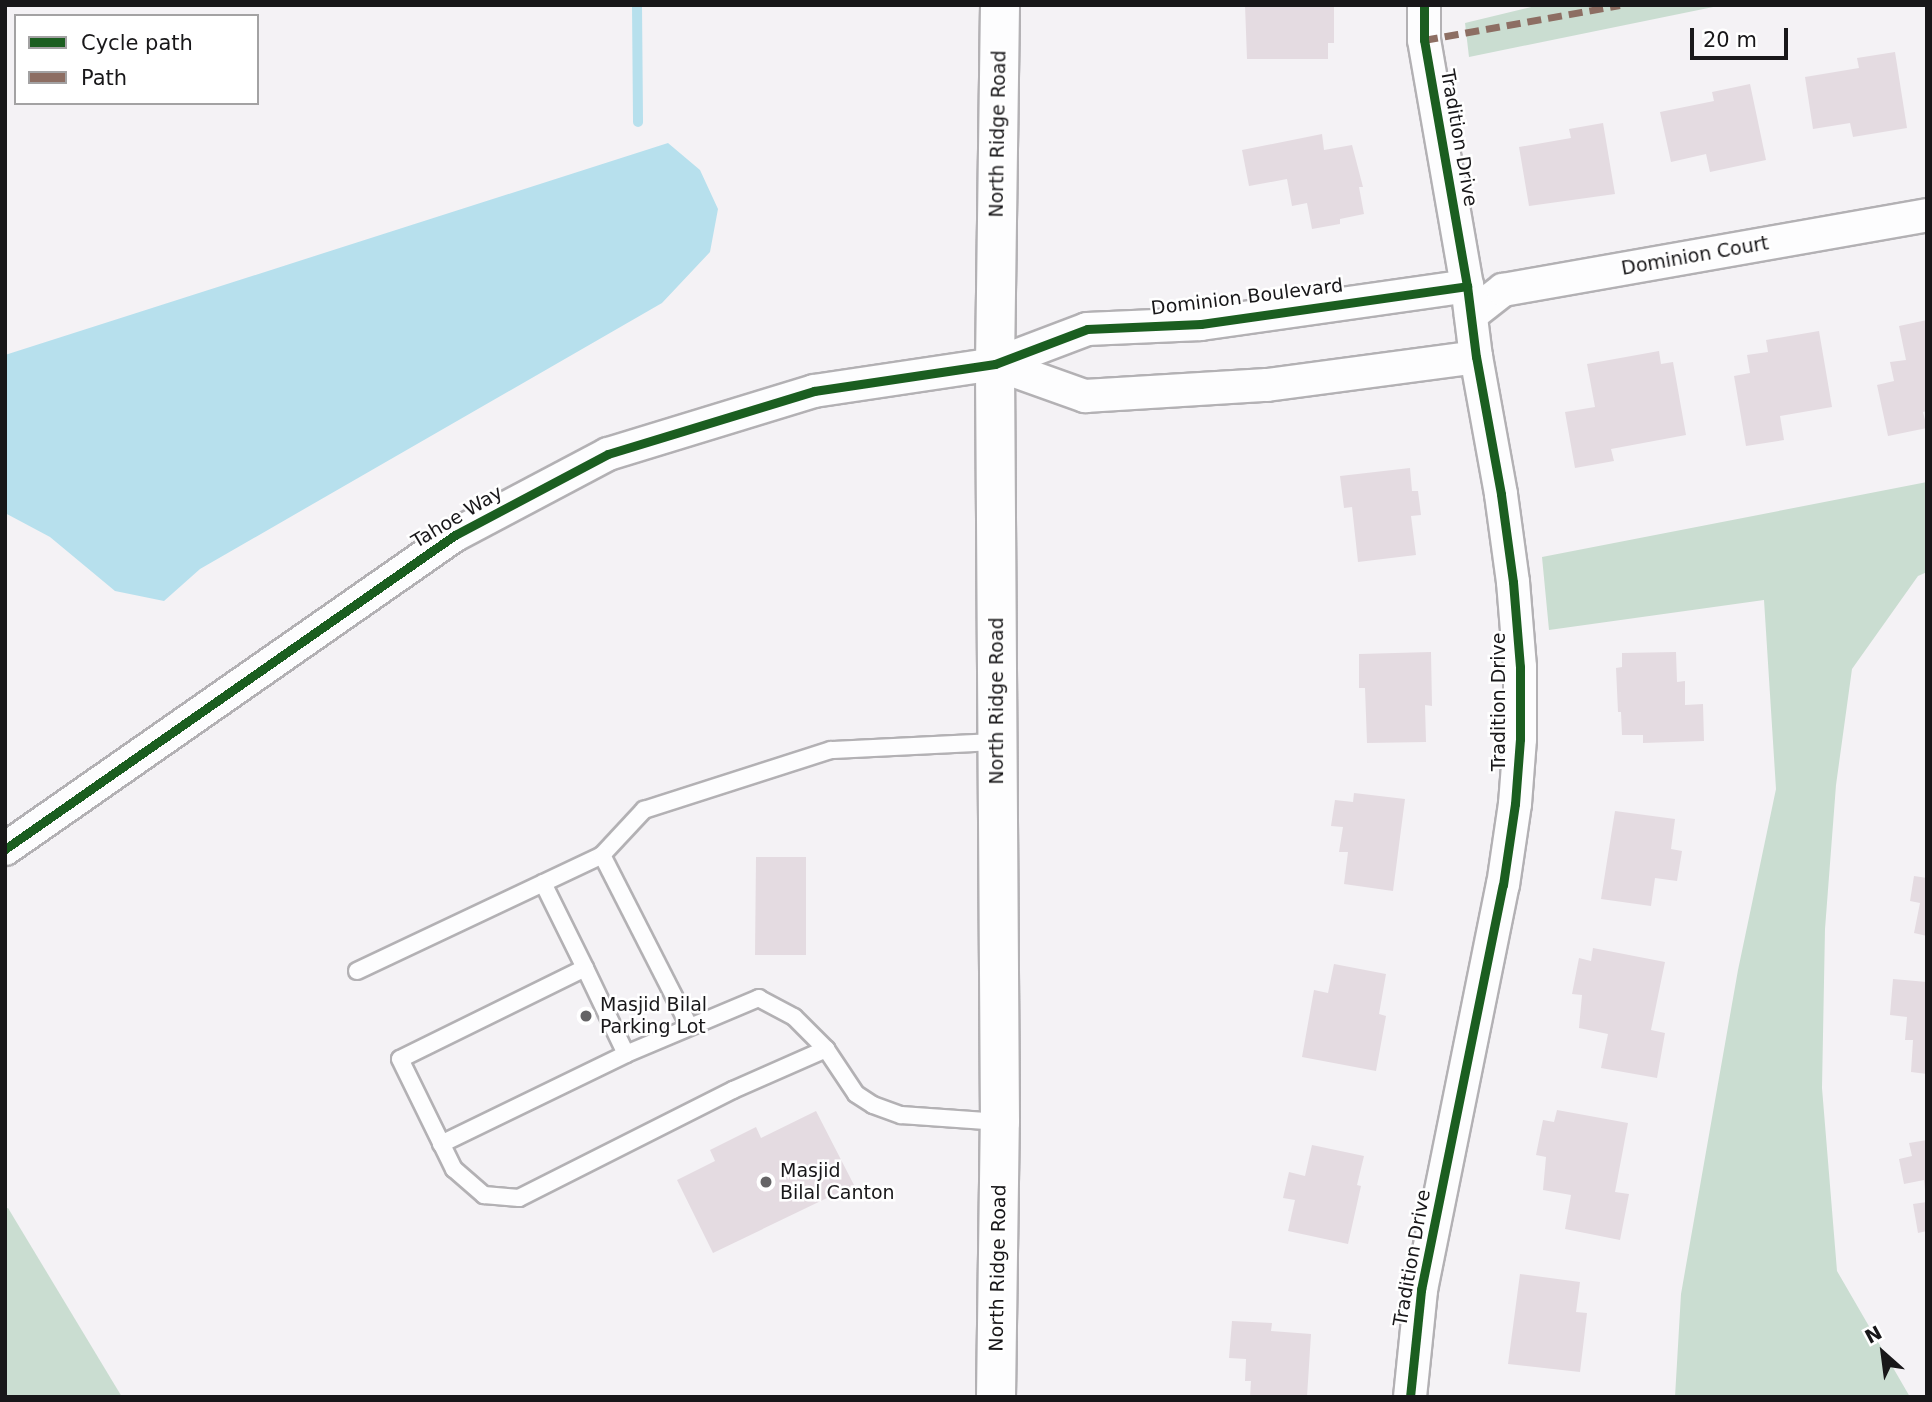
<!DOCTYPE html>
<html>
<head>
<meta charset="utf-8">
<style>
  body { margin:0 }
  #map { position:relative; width:1932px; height:1402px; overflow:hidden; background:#f4f2f5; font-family:"DejaVu Sans",sans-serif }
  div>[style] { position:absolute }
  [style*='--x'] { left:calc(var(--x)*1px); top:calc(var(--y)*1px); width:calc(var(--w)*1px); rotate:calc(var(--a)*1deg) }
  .green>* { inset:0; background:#caddd1 }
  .water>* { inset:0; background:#b7e0ed }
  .stream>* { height:10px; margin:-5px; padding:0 5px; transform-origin:5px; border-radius:5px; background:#b7e0ed }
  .building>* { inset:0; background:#e4dbe1 }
  .roads { filter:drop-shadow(2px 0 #b3b1b4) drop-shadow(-2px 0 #b3b1b4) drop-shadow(0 2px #b3b1b4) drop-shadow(0 -2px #b3b1b4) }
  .service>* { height:16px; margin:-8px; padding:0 8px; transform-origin:8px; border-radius:8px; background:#fdfdfe }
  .minor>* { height:32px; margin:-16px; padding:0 16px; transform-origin:16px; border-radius:16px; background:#fdfdfe }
  .tertiary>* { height:38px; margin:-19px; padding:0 19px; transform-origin:19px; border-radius:19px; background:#fdfdfe }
  .quiet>* { height:7px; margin-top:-3.5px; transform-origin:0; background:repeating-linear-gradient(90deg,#8d6e63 0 14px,transparent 0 21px) }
  .cycleway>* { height:9px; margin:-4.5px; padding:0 4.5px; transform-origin:4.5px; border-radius:4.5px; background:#1b5e20 }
  .dots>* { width:19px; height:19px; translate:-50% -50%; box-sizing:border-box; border:4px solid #fff; border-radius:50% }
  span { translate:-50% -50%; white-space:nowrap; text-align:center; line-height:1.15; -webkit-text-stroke:5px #fff; paint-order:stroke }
  .street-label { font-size:19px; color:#181719 }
  .poi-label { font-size:19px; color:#181719 }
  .left { translate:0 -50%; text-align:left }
  .frame { position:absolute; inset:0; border:7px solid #181719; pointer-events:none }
  .legend { position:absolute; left:14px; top:14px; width:245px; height:91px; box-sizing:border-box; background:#fff; border:2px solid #a3a2a3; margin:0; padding:9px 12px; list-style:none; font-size:21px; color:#181719 }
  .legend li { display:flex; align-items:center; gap:14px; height:35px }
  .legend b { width:35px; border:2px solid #a3a2a3 }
  .north { position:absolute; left:1848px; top:1318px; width:70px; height:70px; -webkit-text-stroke:5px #fff; paint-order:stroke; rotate:332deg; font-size:19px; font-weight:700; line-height:28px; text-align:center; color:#181719 }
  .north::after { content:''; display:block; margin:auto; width:24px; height:32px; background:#181719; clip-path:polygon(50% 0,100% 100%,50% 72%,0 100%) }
  .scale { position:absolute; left:1690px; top:28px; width:98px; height:32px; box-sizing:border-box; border:4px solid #181719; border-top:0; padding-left:9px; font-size:21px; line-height:24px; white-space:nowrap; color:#181719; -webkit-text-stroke:5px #fff; paint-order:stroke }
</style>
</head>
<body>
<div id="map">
  <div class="green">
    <i style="clip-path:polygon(1540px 5px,1723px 5px,1469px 57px,1465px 23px)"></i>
    <i style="clip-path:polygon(1927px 482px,1927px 572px,1918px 576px,1852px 669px,1836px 785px,1825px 929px,1822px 1088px,1837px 1271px,1910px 1397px,1675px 1397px,1681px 1294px,1738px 970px,1776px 789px,1764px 600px,1549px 630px,1542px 557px)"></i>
    <i style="clip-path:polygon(8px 1208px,122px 1397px,5px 1397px,5px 1209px)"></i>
  </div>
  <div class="water">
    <i style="clip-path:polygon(668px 143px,700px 170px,718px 209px,710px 252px,662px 303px,200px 569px,164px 601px,115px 591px,50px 537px,5px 513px,5px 355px)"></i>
  </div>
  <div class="stream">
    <i style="--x:637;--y:5;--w:117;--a:89.5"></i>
  </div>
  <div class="building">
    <i style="clip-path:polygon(1245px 5px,1334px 5px,1334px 43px,1328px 43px,1328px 59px,1247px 59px)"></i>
    <i style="clip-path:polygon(1895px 52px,1907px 128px,1853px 137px,1850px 123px,1813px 129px,1805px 77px,1859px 68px,1857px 58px)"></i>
    <i style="clip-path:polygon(1750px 84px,1766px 160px,1710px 172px,1706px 154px,1671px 162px,1660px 112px,1714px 101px,1712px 92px)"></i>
    <i style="clip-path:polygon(1603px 123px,1615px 194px,1529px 206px,1519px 147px,1571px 138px,1569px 129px)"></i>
    <i style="clip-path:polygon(1322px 134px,1324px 150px,1352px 145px,1363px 187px,1359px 187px,1364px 214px,1340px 219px,1340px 224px,1312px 229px,1307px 203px,1292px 206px,1287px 179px,1249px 186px,1242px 150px)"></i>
    <i style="clip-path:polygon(1927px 320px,1927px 411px,1923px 412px,1927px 428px,1888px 436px,1877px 385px,1894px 381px,1890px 362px,1906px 360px,1899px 326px)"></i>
    <i style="clip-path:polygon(1819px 331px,1832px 407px,1780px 416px,1784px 440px,1746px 446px,1734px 376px,1750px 373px,1747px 355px,1768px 352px,1766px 340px)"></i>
    <i style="clip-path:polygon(1659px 351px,1661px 364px,1673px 362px,1686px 435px,1611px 449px,1614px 461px,1575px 468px,1565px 412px,1595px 407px,1587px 364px)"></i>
    <i style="clip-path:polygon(1410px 468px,1412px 491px,1418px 491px,1421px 515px,1411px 516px,1416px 555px,1358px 562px,1352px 507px,1344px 508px,1340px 476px)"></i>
    <i style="clip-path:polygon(1431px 652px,1432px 706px,1425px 705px,1426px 742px,1367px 743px,1365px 688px,1359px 688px,1359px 654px)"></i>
    <i style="clip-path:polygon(1676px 652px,1677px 682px,1685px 681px,1685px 705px,1703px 704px,1704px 741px,1643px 743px,1643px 735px,1622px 735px,1621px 712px,1618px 712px,1616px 668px,1622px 667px,1622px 653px)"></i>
    <i style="clip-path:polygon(1354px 793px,1405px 799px,1393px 891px,1344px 884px,1348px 852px,1339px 852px,1343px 827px,1331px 826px,1335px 800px,1353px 802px)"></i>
    <i style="clip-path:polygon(1615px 811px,1675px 819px,1671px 849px,1682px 851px,1677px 881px,1655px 878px,1651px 906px,1601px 899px)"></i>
    <i style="clip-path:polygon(756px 857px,806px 857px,806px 955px,755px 955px)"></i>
    <i style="clip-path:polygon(1914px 876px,1927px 878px,1927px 936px,1914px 933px,1920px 903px,1910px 901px)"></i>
    <i style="clip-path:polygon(1593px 948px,1665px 962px,1651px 1030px,1665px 1033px,1657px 1078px,1601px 1068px,1608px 1034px,1579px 1028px,1582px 995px,1572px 994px,1579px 958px,1591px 961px)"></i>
    <i style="clip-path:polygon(1334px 964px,1386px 974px,1379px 1014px,1386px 1016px,1376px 1071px,1302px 1057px,1314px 990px,1328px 993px)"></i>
    <i style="clip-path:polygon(1893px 979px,1927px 982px,1927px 1074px,1911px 1072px,1913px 1040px,1905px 1040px,1907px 1017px,1890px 1015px)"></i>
    <i style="clip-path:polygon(1557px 1110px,1628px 1123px,1615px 1192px,1629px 1194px,1620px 1240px,1565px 1229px,1571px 1195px,1543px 1190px,1546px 1157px,1536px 1155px,1543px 1120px,1554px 1122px)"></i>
    <i style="clip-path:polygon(816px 1111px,854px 1185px,713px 1253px,677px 1180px,715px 1161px,710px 1150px,756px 1127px,761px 1138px)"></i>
    <i style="clip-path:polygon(1927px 1140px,1927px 1190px,1925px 1190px,1924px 1180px,1904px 1184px,1899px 1159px,1912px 1156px,1909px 1143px)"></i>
    <i style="clip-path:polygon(1312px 1145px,1364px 1156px,1357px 1185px,1361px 1186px,1348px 1244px,1288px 1231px,1295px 1200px,1283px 1198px,1289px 1172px,1305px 1176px)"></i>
    <i style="clip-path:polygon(1927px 1202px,1927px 1231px,1918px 1233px,1913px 1204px)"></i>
    <i style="clip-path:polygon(1520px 1274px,1580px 1282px,1576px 1312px,1587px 1313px,1580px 1372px,1508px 1364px)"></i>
    <i style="clip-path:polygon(1232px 1321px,1272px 1323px,1271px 1331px,1311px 1334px,1307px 1397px,1250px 1397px,1251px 1381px,1245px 1381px,1246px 1359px,1229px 1358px)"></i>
  </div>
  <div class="roads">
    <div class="service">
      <i style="--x:602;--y:855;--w:62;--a:-47"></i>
      <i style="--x:644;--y:810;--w:196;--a:-17.8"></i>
      <i style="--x:831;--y:750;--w:166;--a:-2.8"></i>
      <i style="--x:543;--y:883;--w:95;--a:63.7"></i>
      <i style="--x:357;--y:971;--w:271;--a:-25.3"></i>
      <i style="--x:602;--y:855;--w:192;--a:63"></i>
      <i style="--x:826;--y:1049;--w:45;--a:-135"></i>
      <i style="--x:794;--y:1017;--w:40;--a:-152"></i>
      <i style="--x:759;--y:998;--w:144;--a:157.2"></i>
      <i style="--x:626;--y:1054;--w:95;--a:-115.5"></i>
      <i style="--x:585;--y:968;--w:206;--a:153.8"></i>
      <i style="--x:400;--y:1059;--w:123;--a:63.9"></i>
      <i style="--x:454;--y:1169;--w:40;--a:41"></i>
      <i style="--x:484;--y:1195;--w:35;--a:5"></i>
      <i style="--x:519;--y:1198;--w:240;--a:-26.8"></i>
      <i style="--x:733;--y:1090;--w:102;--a:-23.8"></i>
      <i style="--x:826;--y:1049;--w:54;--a:56.3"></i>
      <i style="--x:856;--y:1094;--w:20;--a:33"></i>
      <i style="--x:873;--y:1105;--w:30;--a:20"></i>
      <i style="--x:901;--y:1115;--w:99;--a:4"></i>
      <i style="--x:441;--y:1144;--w:206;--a:-25.9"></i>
    </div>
    <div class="minor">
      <i style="--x:1471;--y:315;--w:41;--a:-38"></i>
      <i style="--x:1503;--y:290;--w:431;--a:-10"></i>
      <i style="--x:995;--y:364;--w:96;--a:19.6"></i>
      <i style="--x:1085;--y:396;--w:182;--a:-3.5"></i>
      <i style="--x:1267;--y:385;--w:211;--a:-7.6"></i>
      <i style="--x:5;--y:849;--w:549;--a:-34.91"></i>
      <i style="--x:455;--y:535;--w:173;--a:-27.9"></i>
      <i style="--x:608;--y:454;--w:215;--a:-17"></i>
      <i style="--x:814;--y:391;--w:183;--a:-8.5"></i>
      <i style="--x:995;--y:364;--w:98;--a:-20.8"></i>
      <i style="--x:1087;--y:329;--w:114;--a:-2.5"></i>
      <i style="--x:1201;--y:324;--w:269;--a:-8.1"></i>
      <i style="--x:1410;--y:1397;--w:108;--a:-84.1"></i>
      <i style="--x:1421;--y:1290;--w:413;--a:-78.6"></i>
      <i style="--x:1503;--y:885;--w:82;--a:-81.6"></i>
      <i style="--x:1515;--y:804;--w:65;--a:-85.6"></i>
      <i style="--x:1520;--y:739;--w:72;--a:-90"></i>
      <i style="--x:1520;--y:667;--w:85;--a:-94.7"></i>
      <i style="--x:1513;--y:582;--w:89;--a:-97.8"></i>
      <i style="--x:1501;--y:494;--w:139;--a:-100.3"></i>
      <i style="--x:1476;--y:357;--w:72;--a:-97.2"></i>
      <i style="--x:1467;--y:286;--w:250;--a:-99.9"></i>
      <i style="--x:1424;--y:40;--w:35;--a:-90"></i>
    </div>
    <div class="tertiary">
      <i style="--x:996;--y:1397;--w:275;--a:-89.2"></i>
      <i style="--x:1000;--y:1122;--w:758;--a:-90.38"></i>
      <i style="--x:995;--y:364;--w:359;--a:-89.2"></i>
    </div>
  </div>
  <div class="quiet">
    <i style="--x:1424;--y:40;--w:199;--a:-10.1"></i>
  </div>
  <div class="cycleway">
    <i style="--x:5;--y:849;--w:549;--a:-34.91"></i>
    <i style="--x:455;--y:535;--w:173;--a:-27.9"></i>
    <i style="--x:608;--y:454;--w:215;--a:-17"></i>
    <i style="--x:814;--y:391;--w:183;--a:-8.5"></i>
    <i style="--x:995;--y:364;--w:98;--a:-20.8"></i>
    <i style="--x:1087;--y:329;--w:114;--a:-2.5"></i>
    <i style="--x:1201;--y:324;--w:269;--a:-8.1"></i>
    <i style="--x:1410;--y:1397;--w:108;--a:-84.1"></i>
    <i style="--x:1421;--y:1290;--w:413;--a:-78.6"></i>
    <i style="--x:1503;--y:885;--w:82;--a:-81.6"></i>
    <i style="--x:1515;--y:804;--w:65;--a:-85.6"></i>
    <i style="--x:1520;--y:739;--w:72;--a:-90"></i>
    <i style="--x:1520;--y:667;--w:85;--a:-94.7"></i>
    <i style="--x:1513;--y:582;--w:89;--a:-97.8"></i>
    <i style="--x:1501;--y:494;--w:139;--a:-100.3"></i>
    <i style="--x:1476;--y:357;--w:72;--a:-97.2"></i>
    <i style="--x:1467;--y:286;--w:250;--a:-99.9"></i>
    <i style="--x:1424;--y:40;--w:35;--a:-90"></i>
  </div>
  <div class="dots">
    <i style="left:586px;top:1016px;background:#656466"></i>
    <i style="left:766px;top:1182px;background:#656466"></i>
  </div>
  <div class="street-label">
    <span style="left:998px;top:134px;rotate:-89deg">North Ridge Road</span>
    <span style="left:1459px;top:138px;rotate:80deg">Tradition Drive</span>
    <span style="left:1695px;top:256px;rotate:-10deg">Dominion Court</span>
    <span style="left:1247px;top:297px;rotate:-7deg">Dominion Boulevard</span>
    <span style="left:457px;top:517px;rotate:-31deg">Tahoe Way</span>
    <span style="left:997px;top:701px;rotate:-90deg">North Ridge Road</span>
    <span style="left:1499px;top:702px;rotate:-90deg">Tradition Drive</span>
    <span style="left:1412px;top:1258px;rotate:-80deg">Tradition Drive</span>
    <span style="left:998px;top:1268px;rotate:-89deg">North Ridge Road</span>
  </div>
  <div class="poi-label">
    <span class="left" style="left:600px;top:1016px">Masjid Bilal<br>Parking Lot</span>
    <span class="left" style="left:780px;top:1182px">Masjid<br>Bilal Canton</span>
  </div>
  <div class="frame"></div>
  <ul class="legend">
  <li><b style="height:9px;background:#1b5e20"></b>Cycle path</li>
  <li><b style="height:9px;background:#8d6e63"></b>Path</li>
  </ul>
  <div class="north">N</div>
  <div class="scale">20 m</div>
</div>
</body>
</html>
